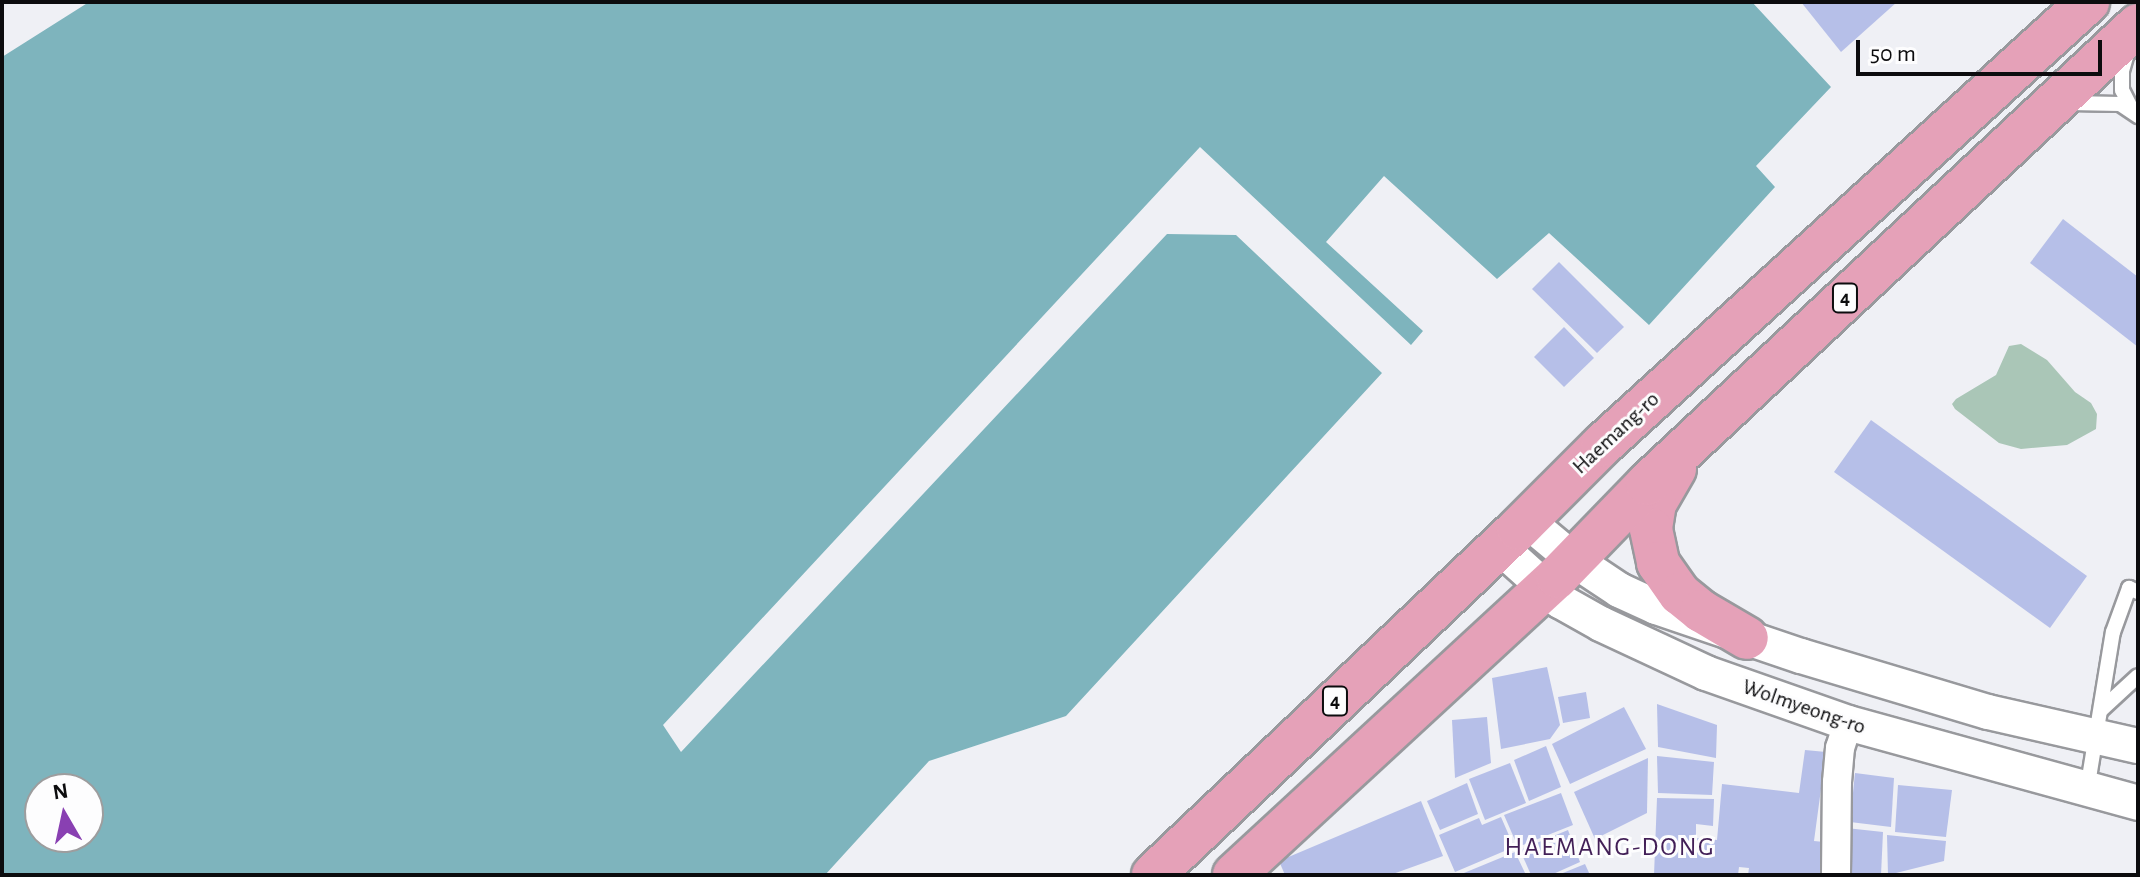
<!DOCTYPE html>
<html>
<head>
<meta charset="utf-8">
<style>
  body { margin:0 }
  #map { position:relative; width:2140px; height:877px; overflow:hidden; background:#eff0f5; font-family:"Alegreya Sans",sans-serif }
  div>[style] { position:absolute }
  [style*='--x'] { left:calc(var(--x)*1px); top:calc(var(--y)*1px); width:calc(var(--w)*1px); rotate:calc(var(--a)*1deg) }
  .green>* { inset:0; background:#aac6b7 }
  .water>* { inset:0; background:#7eb4bd }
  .building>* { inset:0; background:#b6bfe8 }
  .roads { filter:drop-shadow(2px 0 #98999d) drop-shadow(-2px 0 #98999d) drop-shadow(0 2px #98999d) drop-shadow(0 -2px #98999d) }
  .service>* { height:14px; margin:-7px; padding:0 7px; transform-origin:7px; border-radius:7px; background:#fff }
  .minor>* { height:28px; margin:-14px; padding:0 14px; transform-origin:14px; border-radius:14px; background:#fff }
  .tertiary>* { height:34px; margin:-17px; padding:0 17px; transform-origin:17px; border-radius:17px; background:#fff }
  .primary>* { height:42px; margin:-21px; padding:0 21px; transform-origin:21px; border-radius:21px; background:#e5a1b8 }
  span { translate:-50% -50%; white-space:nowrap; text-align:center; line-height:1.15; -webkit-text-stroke:6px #fdfdfe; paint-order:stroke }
  .shield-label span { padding:2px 6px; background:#fdfdfe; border:2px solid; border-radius:6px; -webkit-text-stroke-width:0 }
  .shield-label { font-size:20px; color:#0c0c0e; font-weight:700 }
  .street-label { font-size:22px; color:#0c0c0e }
  .quarter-label { font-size:26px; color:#421f57; letter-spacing:2px }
  .frame { position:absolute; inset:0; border:4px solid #0c0c0e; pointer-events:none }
  .north { position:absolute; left:24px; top:773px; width:80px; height:80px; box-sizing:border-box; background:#fdfdfe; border:2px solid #9d9d9e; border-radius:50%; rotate:351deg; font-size:22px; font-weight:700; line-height:32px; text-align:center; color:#0c0c0e }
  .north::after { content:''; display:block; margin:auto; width:28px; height:36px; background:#8940b2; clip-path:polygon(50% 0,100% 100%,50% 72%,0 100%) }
  .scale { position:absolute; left:1856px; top:40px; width:246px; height:36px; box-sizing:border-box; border:4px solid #0c0c0e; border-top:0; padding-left:10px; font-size:24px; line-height:28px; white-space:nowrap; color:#0c0c0e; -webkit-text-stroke:6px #fdfdfe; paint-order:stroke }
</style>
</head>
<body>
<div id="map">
  <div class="green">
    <i style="clip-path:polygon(2021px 344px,2047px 360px,2075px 392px,2091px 403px,2097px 414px,2096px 429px,2067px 445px,2021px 449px,1999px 443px,1955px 409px,1952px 404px,1956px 399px,1996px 375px,2009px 346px)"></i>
  </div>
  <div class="water">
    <i style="clip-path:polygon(evenodd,89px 2px,1752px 2px,1831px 87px,1756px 166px,1775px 187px,1649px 325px,1549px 233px,1497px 279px,1384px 176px,1326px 242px,1423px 331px,1411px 345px,1200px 147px,663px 725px,681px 752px,1167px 234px,1236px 235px,1382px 373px,1066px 716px,929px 761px,825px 875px,2px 875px,2px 57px,89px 2px,40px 789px,88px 789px,88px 837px,40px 837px,40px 789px)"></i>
  </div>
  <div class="building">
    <i style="clip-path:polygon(1801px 2px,1897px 2px,1841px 52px)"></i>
    <i style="clip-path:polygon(2063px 219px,2138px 277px,2138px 347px,2030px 263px)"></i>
    <i style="clip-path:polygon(1559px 262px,1624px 327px,1597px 353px,1532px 289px)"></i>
    <i style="clip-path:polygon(1564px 327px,1594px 358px,1564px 387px,1534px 357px)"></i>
    <i style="clip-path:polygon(1871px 420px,2087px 576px,2050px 628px,1834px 472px)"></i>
    <i style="clip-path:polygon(1547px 667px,1560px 725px,1550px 739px,1501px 749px,1492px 678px)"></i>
    <i style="clip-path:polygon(1586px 692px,1590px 718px,1563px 723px,1558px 697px)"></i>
    <i style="clip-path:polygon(1657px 704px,1717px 725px,1716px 758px,1658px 747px)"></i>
    <i style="clip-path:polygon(1624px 707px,1646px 749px,1570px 784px,1552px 744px)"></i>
    <i style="clip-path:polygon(1487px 717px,1491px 763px,1455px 778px,1452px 720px)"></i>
    <i style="clip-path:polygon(1546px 746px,1561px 787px,1529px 801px,1514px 760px)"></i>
    <i style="clip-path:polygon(1805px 750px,1826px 752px,1814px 841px,1824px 842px,1823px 875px,1748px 875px,1749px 868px,1739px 867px,1738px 875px,1654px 875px,1657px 798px,1714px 799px,1713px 826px,1696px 824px,1696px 838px,1717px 840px,1722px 784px,1799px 793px)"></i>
    <i style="clip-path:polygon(1657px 756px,1714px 762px,1712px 795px,1658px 793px)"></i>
    <i style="clip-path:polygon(1648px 758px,1647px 813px,1595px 839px,1574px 792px)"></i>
    <i style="clip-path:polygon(1510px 763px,1526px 803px,1485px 820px,1469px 779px)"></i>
    <i style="clip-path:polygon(1855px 773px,1894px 778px,1891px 827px,1850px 822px)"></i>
    <i style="clip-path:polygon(1467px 783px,1478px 814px,1440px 830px,1427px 801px)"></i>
    <i style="clip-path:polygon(1898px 785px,1952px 790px,1946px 837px,1895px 832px)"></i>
    <i style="clip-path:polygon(1561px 793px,1573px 825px,1518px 847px,1504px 815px)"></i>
    <i style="clip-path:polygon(1421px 801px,1443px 856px,1390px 875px,1285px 875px,1279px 861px)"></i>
    <i style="clip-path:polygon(1501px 817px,1514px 847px,1455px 872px,1439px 835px,1479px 818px,1482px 825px)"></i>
    <i style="clip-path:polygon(1846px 828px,1883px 832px,1881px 875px,1846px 875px)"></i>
    <i style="clip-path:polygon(1568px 830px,1580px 862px,1551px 875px,1531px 875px,1520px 850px)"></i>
    <i style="clip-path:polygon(1887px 835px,1946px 841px,1944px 861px,1888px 875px)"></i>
    <i style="clip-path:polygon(1515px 852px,1526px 875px,1459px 875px)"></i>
    <i style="clip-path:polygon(1585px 864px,1590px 875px,1558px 875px)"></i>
  </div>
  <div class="roads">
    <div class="service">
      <i style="--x:2128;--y:50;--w:22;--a:106"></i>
      <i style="--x:2122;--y:71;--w:19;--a:90"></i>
      <i style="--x:2122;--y:90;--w:22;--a:63"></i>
      <i style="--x:2070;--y:103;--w:50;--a:1.1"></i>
      <i style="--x:2120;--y:104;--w:22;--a:34"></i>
      <i style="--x:2101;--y:710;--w:50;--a:-42.6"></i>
      <i style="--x:2087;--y:790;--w:160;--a:-80.7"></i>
      <i style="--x:2113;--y:632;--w:47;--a:-70"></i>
      <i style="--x:2129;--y:588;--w:10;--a:24"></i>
    </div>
    <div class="minor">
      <i style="--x:1836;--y:875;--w:93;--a:-89.4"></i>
      <i style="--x:1837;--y:782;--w:34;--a:-85"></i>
      <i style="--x:1840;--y:748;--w:26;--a:-72"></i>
    </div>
    <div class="tertiary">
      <i style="--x:1527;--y:521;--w:61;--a:39.7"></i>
      <i style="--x:1574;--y:560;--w:54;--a:33.7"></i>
      <i style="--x:1619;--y:590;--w:41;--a:24.7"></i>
      <i style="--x:1656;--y:607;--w:153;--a:18.7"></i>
      <i style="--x:1801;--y:656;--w:195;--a:16.7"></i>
      <i style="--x:1988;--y:712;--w:154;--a:12.8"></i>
      <i style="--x:1500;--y:547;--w:81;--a:42"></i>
      <i style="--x:1560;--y:601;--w:47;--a:29.3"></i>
      <i style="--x:1601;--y:624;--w:116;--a:25"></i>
      <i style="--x:1706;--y:673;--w:151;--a:19.4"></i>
      <i style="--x:1848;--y:723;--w:301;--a:15.4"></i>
    </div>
    <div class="primary">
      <i style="--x:1675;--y:469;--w:39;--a:120"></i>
      <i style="--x:1655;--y:503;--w:26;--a:99"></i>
      <i style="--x:1651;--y:529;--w:35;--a:78"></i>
      <i style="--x:1658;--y:563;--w:38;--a:55"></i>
      <i style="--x:1680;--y:594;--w:27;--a:39"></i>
      <i style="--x:1701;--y:611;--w:53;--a:30.4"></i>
      <i style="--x:1153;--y:875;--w:503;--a:-43.47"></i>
      <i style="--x:1518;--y:529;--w:119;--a:-45"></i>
      <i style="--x:1602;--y:445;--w:658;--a:-42.35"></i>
      <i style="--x:1234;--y:875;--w:439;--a:-42.7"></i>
      <i style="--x:1557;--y:577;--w:129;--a:-45.9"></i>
      <i style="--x:1647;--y:484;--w:672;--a:-43.07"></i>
    </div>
  </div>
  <div class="shield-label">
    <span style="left:1845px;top:298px">4</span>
    <span style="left:1335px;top:701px">4</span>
  </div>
  <div class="street-label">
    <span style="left:1616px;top:433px;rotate:-43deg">Haemang-ro</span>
    <span style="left:1804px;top:707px;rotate:19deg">Wolmyeong-ro</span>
  </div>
  <div class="quarter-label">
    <span style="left:1610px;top:848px">HAEMANG-DONG</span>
  </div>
  <div class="frame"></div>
  <div class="north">N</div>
  <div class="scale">50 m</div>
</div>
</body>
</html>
